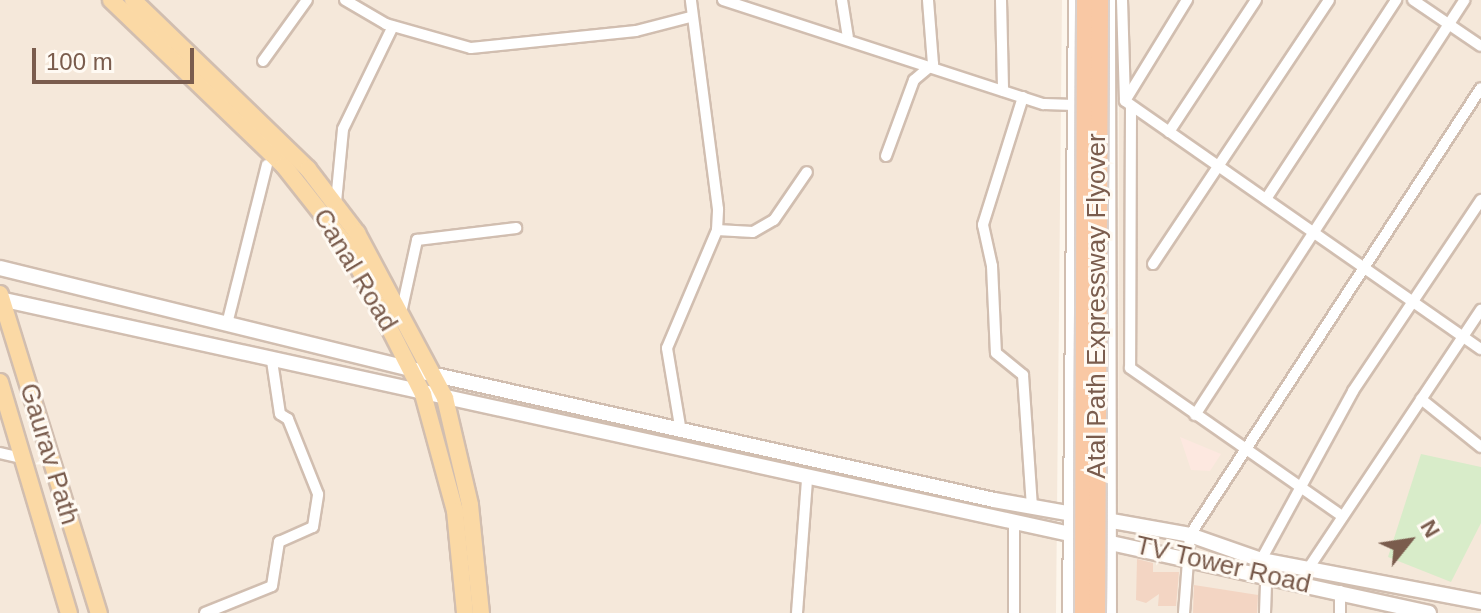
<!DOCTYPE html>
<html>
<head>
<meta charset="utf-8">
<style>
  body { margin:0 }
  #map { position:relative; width:1481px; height:613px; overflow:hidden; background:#fdf6ec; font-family:Arial,sans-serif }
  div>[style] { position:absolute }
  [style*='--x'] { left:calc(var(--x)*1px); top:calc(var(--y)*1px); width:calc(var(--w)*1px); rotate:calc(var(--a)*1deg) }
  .residential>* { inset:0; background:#f5e8da }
  .commercial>* { inset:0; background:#fde8e0 }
  .green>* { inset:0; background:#d8ecc9 }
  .building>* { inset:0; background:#f3d5c3 }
  .roads { filter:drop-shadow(2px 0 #d1beb0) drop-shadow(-2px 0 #d1beb0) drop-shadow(0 2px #d1beb0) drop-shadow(0 -2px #d1beb0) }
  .minor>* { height:10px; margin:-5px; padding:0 5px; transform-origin:5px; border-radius:5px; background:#fff }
  .tertiary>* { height:12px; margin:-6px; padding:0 6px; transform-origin:6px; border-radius:6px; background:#fff }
  .secondary>* { height:14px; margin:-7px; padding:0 7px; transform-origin:7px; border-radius:7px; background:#fff }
  .primary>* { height:16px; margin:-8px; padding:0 8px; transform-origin:8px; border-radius:8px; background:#fbd9a5 }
  .bridges { filter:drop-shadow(2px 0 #dad1cd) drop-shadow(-2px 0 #dad1cd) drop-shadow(0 2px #dad1cd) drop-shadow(0 -2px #dad1cd) }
  .trunk-bridge>* { height:16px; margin:-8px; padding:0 8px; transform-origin:8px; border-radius:8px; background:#f9c8a4 }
  span { translate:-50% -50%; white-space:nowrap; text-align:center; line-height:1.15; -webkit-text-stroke:6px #fffaf3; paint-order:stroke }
  .street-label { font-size:26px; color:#7a5c4d }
  .north { position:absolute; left:1369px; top:501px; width:80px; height:80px; -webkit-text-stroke:6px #fffaf3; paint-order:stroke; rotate:60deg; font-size:22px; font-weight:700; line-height:32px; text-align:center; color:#7a5c4d }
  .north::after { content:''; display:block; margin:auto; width:28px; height:36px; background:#7a5c4d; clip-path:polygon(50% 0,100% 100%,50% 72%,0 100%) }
  .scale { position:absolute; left:32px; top:48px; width:162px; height:36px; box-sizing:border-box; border:4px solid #7a5c4d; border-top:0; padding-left:10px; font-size:24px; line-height:28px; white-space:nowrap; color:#7a5c4d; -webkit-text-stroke:6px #fffaf3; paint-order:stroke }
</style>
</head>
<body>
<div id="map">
  <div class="residential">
    <i style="clip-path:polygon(0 0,1062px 0,1056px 613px,0 613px)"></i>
    <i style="clip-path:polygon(1119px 0,1481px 0,1481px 613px,1118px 613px)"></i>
  </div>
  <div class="commercial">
    <i style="clip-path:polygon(1180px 437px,1221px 454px,1210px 471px,1191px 470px)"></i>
  </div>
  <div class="green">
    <i style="clip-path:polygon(1421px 454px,1481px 467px,1481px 523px,1451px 582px,1388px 557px)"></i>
  </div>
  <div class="building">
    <i style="clip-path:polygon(1137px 559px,1153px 563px,1153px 572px,1179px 572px,1176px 606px,1158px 606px,1159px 594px,1146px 603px,1136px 600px)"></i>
    <i style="clip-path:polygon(1194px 585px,1258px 595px,1257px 613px,1193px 613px)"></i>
  </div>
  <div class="roads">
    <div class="minor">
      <i style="--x:345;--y:0;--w:48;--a:30.3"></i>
      <i style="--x:386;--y:24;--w:88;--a:15.8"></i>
      <i style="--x:471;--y:48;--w:166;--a:-5.9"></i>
      <i style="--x:636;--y:31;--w:56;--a:-14.5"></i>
      <i style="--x:723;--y:0;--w:337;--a:18"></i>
      <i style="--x:1044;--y:104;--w:30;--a:2"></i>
      <i style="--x:842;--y:0;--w:37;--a:81"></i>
      <i style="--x:1001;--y:0;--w:91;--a:88.7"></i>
      <i style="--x:1122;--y:0;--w:99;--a:88.3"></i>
      <i style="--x:1413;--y:0;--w:82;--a:34.1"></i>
      <i style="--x:263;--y:61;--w:75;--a:-54.2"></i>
      <i style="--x:1023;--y:97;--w:134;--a:107.4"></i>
      <i style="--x:983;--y:225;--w:42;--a:77.6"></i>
      <i style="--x:992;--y:266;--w:87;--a:87.4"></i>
      <i style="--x:996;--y:353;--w:35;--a:39"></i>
      <i style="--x:1023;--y:375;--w:132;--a:86.1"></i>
      <i style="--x:1125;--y:101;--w:434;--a:34.9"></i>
      <i style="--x:1125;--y:101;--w:119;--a:-58.5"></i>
      <i style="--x:1131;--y:106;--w:262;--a:90.2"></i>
      <i style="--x:1130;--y:368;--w:259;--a:34.9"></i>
      <i style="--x:1169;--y:132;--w:158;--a:-56.6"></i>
      <i style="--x:886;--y:156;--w:81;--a:-69.8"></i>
      <i style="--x:914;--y:80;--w:25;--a:-40"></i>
      <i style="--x:933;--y:64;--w:64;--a:-94.5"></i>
      <i style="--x:1266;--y:199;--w:238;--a:-56.8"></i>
      <i style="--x:336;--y:202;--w:73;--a:-84.5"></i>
      <i style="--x:343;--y:129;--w:114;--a:-64.1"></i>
      <i style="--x:717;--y:230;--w:36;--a:3"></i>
      <i style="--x:753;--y:232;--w:24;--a:-30"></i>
      <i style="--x:774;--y:220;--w:58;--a:-55.5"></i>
      <i style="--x:1153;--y:264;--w:317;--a:-56.3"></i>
      <i style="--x:401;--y:313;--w:75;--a:-77.6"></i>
      <i style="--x:417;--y:240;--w:100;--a:-6.9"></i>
      <i style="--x:227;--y:324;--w:164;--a:-75.9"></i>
      <i style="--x:1421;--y:399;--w:77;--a:38.7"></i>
      <i style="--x:1195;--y:415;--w:495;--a:-57"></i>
      <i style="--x:680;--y:426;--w:79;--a:-99.5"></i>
      <i style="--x:667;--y:348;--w:128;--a:-67"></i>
      <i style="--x:717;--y:230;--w:21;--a:-87"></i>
      <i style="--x:718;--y:209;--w:211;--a:-97.4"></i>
      <i style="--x:0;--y:453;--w:22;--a:13"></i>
      <i style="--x:1261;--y:560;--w:192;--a:-61.4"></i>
      <i style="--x:1353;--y:391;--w:230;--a:-56.2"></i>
      <i style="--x:1310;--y:566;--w:308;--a:-56.3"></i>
      <i style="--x:205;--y:613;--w:72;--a:-21.9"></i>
      <i style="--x:272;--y:586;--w:45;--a:-81"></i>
      <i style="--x:279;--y:542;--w:37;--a:-24"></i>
      <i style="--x:313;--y:527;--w:33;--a:-81"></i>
      <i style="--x:318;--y:494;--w:81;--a:-111.8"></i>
      <i style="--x:288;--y:419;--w:9;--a:-148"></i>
      <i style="--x:280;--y:414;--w:54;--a:-98.6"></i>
      <i style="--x:797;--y:613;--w:133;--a:-85.7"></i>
      <i style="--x:1014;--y:613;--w:89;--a:-90"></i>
      <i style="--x:1184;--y:613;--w:78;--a:-85.6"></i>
      <i style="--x:1190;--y:535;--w:533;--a:-56.94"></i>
      <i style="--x:1265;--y:613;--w:35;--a:-88"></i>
      <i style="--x:1340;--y:613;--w:22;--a:-90"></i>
    </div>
    <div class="tertiary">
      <i style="--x:1109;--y:0;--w:613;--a:89.91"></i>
      <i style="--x:1069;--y:613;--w:613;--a:-89.44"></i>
    </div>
    <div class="secondary">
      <i style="--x:0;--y:268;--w:444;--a:13.8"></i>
      <i style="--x:431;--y:374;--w:577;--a:12.61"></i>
      <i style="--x:994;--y:500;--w:199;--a:10.1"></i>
      <i style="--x:1190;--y:535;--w:75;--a:19.4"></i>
      <i style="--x:1261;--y:560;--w:224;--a:10.8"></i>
      <i style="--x:0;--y:299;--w:1463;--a:12.39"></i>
    </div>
    <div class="primary">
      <i style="--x:111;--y:0;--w:240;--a:43.8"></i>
      <i style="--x:284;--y:166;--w:103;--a:51.7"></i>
      <i style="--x:348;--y:247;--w:165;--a:63"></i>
      <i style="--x:423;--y:394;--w:121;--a:74.7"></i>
      <i style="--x:455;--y:511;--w:102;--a:84.4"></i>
      <i style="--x:133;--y:0;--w:243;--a:44"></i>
      <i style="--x:308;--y:169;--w:81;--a:52.6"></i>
      <i style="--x:357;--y:233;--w:187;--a:61.9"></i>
      <i style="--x:445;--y:398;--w:110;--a:76.8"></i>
      <i style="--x:470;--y:505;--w:109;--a:84.2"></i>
      <i style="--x:0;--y:294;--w:334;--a:72.8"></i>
      <i style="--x:0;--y:382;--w:241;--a:73.4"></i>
    </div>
  </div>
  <div class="bridges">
    <div class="trunk-bridge">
      <i style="--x:1083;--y:613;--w:613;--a:-89.81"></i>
      <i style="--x:1097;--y:613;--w:613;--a:-89.72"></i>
    </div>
  </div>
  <div class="street-label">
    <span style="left:355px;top:270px;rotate:59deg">Canal Road</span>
    <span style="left:1097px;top:306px;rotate:-90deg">Atal Path Expressway Flyover</span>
    <span style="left:49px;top:454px;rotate:73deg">Gaurav Path</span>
    <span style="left:1223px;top:565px;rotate:13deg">TV Tower Road</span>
  </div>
  <div class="north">N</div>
  <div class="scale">100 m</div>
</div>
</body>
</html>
